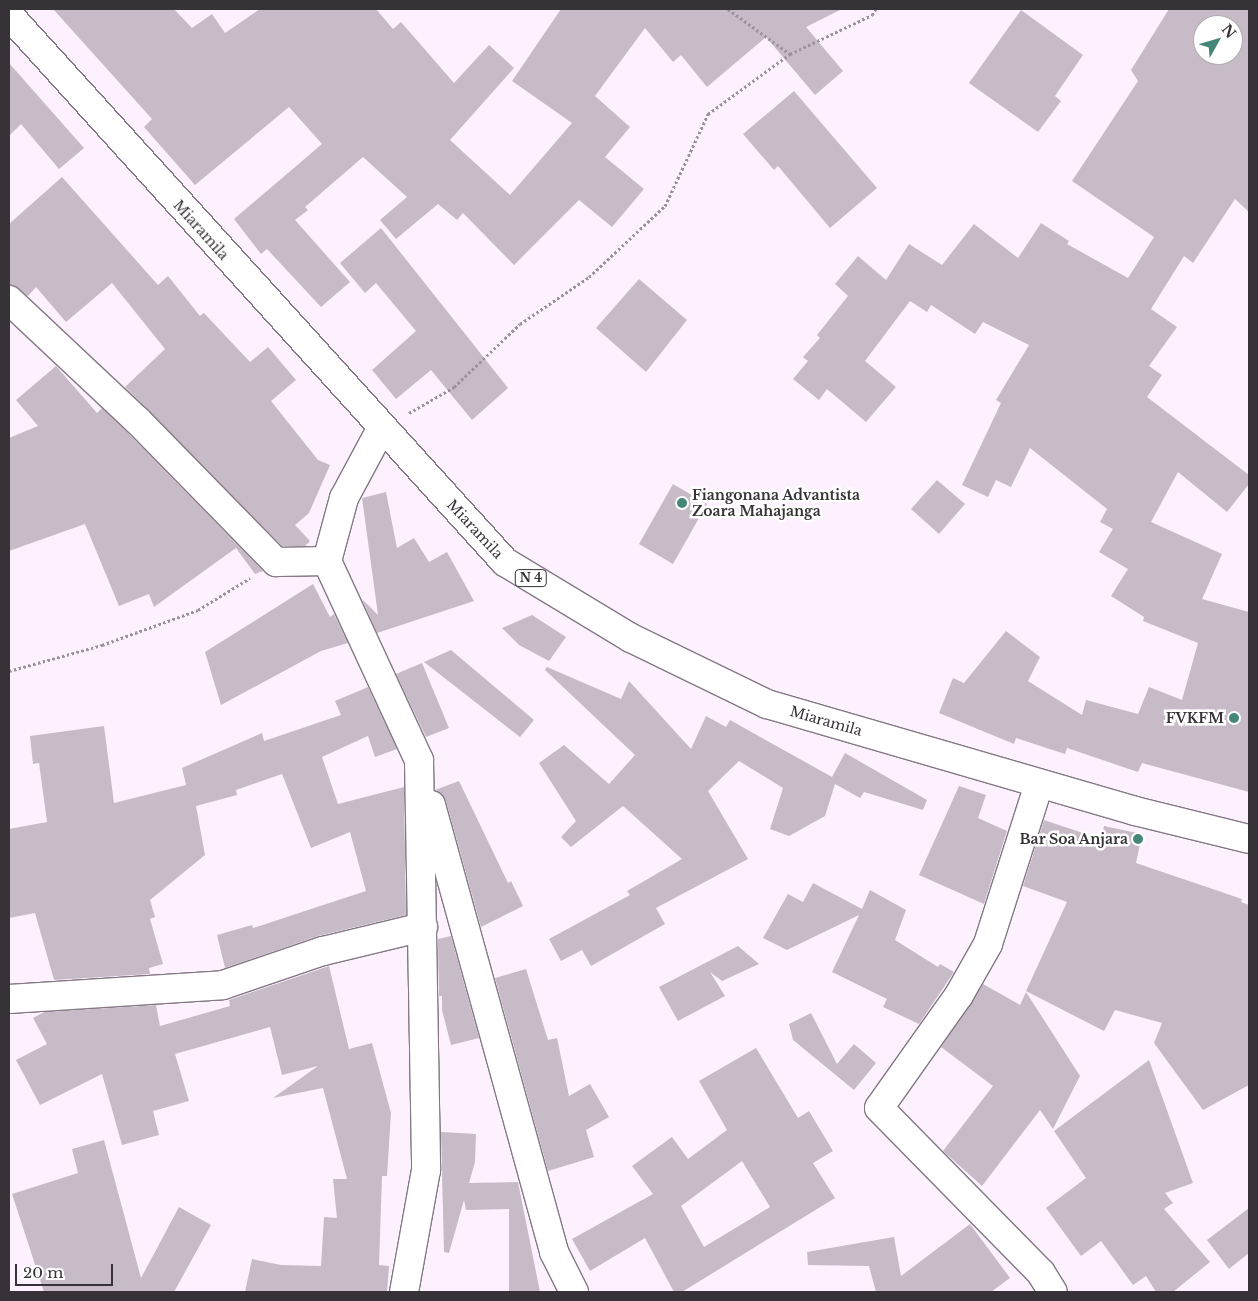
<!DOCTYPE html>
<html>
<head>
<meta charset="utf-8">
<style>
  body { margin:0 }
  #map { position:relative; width:1258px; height:1301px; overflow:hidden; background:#fef1ff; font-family:"Libre Baskerville",serif }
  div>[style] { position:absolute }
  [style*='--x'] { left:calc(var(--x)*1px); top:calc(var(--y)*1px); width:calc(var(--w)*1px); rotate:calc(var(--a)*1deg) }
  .building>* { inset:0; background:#c8bbc8 }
  .path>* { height:3px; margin-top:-1.5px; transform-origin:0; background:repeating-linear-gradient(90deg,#9a919b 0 2.5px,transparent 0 5px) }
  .roads { filter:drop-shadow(1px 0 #847884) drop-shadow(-1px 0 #847884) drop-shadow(0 1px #847884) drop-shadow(0 -1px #847884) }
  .street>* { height:28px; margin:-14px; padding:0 14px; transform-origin:14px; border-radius:14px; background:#fff }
  .primary>* { height:28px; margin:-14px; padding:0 14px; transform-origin:14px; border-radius:14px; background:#fff }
  .dots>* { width:14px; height:14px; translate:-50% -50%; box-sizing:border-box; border:2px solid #fff; border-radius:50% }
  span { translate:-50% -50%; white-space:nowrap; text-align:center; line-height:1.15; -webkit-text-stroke:5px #fff; paint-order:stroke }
  .shield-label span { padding:1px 4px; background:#fff; border:1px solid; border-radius:4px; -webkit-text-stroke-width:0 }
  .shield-label { font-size:12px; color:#373237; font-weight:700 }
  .street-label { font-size:14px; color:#373237 }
  .poi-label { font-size:14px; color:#373237; font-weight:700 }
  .left { translate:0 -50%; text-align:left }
  .right { translate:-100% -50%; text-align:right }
  .frame { position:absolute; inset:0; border:10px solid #373237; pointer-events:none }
  .north { position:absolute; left:1193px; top:15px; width:50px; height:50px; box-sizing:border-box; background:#fff; border:1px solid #afadaf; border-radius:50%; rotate:51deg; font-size:14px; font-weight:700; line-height:20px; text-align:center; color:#373237 }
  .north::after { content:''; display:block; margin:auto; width:18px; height:22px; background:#448778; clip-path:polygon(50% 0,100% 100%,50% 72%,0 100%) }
  .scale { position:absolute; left:15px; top:1264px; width:98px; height:22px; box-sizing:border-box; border:2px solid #373237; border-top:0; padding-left:6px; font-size:15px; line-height:18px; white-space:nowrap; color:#373237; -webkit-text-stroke:4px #fff; paint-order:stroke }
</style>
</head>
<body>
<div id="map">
  <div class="building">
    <i style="clip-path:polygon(53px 9px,174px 9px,192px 28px,212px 14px,225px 33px,260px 9px,376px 9px,393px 29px,401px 22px,454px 83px,489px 45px,514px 68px,450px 140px,510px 195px,572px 123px,512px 81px,561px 9px,842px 9px,806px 27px,843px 71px,815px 95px,766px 37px,707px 87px,681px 55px,673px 62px,645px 28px,595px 96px,630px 127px,605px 157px,644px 189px,612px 227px,579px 200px,514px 265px,463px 213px,457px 220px,438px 204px,396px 239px,380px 220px,407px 197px,363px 157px,305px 207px,308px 210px,295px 220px,350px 282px,321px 307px,267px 249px,261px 254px,234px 219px,322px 144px,289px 107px,195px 185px,144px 127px,152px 119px)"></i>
    <i style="clip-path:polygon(evenodd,1169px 9px,1249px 9px,1249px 212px,1235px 199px,1193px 263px,1184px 256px,1151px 309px,1177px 327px,1149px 366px,1162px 375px,1147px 397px,1249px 475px,1249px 484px,1227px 512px,1178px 472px,1151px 522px,1222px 554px,1202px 599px,1249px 612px,1249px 792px,1142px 763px,1138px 772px,1067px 748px,1065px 754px,1016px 738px,1014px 744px,939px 713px,953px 678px,964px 683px,1006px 631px,1040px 657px,1028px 681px,1082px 715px,1086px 700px,1138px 714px,1149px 687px,1182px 700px,1198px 643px,1143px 621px,1144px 617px,1111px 596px,1128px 569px,1099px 552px,1113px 529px,1100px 522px,1107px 509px,1030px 448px,1011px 487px,996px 480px,988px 497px,962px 485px,1001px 403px,996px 400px,1029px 345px,983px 322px,975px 334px,931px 305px,927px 312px,910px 301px,865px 361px,896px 387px,866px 422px,827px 389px,819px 400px,793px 379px,808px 361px,803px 357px,820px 338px,817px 335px,848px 296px,835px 284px,858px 256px,886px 280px,909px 244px,942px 265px,974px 224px,1018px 258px,1041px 223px,1069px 241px,1067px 244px,1128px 278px,1154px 237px,1072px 181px,1138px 81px,1131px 70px,1169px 9px,1203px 25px,1233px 25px,1233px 55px,1203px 55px,1203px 25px)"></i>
    <i style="clip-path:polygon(1021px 10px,1083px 55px,1055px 96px,1061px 101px,1038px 132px,969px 83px)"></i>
    <i style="clip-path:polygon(9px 63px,84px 148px,59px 169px,21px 124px,9px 136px)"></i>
    <i style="clip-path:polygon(794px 91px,877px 188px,830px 228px,778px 166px,774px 170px,743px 134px)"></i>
    <i style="clip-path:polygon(62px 177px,158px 285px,168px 276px,200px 316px,204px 313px,250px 362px,268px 347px,296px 380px,271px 401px,318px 460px,330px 465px,309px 513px,295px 525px,310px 541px,305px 546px,282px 546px,125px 387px,165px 349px,112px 283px,66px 322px,36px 287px,28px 296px,9px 285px,9px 224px)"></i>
    <i style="clip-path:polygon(381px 228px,508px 388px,472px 420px,431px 370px,396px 399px,372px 370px,416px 331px,376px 283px,365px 293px,340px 263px)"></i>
    <i style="clip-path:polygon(639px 279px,687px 320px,646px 372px,596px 328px)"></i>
    <i style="clip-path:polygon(56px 366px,97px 413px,102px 408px,126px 431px,263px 571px,255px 574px,236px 548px,154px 607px,149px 594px,119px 606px,85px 524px,9px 551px,9px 438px,38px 426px,16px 400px)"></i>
    <i style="clip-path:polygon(937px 480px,965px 504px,939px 534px,911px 509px)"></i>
    <i style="clip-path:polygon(673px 484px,707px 504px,673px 564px,639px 544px)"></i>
    <i style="clip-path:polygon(386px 492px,397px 548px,414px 538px,429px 562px,447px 552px,474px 601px,377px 633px,362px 599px,378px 615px,362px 498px)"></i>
    <i style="clip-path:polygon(313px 584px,330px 617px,334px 614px,348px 643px,321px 651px,221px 705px,205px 652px)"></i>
    <i style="clip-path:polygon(532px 615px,566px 637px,549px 661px,519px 645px,502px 628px)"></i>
    <i style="clip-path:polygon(451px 650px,534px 720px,520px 737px,424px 662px)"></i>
    <i style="clip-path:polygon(422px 663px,449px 728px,426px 737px,396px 674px)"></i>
    <i style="clip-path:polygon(547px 667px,621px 699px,629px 681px,691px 749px,706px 716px,726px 727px,730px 720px,832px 777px,845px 753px,927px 800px,923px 810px,864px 792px,860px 798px,835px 784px,825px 816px,789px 836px,770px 829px,783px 788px,739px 761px,708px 791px,748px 859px,656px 908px,665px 924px,591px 966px,582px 950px,561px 961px,549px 939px,630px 895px,627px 891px,682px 859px,623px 806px,571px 847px,561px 837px,576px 821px,539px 763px,564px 745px,609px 784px,635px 755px,545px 670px)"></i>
    <i style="clip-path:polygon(368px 687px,397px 749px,375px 757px,368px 736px,322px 757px,338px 804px,404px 787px,406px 915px,318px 936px,225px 968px,217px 935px,252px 925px,253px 928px,366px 891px,350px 832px,311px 848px,282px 774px,236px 790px,237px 795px,196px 806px,205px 855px,150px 900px,155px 917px,150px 919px,163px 964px,149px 968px,150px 974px,54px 980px,35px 913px,9px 918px,9px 829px,47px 822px,39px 763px,33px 764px,30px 736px,104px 726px,114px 803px,186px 785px,182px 768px,262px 733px,264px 741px,341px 715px,335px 701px)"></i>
    <i style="clip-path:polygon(459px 781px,508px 883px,511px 881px,523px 906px,481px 927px,446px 801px,435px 790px)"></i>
    <i style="clip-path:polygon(959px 786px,986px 795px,978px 818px,1007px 831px,984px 904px,919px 875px)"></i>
    <i style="clip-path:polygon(1044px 820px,1101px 839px,1104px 826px,1142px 834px,1136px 863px,1242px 899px,1241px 902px,1249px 905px,1249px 1085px,1203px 1110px,1154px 1043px,1162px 1023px,1115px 1010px,1104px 1031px,1026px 991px,1067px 902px,1023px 886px)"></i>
    <i style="clip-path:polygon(813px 883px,862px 909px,870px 890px,906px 910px,895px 940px,938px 967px,940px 964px,954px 972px,919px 1024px,883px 1007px,887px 999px,832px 972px,859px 915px,787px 950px,763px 938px,788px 894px,803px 902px)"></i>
    <i style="clip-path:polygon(451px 936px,479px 1038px,451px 1045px,442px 1010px,442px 996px,439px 996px,438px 939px)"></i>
    <i style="clip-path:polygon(738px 946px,759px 964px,722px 981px,710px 972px,725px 996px,678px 1021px,659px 987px)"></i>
    <i style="clip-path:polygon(329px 966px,349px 1049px,372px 1043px,391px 1113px,387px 1176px,382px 1176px,379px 1265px,389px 1266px,387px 1292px,245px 1292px,252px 1259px,281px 1265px,321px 1266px,324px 1217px,337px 1218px,333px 1179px,347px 1179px,323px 1088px,273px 1098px,318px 1066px,282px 1075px,270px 1027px,175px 1054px,189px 1101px,153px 1111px,159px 1135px,122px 1145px,102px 1074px,40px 1105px,16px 1060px,47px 1044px,33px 1018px,44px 1012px,156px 1005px,160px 1026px,230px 1006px,229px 1000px)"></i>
    <i style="clip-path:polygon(526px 969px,548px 1040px,557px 1038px,569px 1096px,590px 1084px,609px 1117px,586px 1130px,594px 1157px,548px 1171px,495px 978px)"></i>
    <i style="clip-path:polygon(983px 984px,1020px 1005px,1026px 992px,1080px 1076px,1053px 1129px,1040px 1110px,982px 1186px,943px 1151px,993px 1086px,941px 1047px)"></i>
    <i style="clip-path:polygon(811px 1013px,837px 1064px,854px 1044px,876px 1063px,854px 1090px,793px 1040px,789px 1024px)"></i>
    <i style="clip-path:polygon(evenodd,756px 1048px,798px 1118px,809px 1111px,833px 1151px,813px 1163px,835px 1198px,682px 1292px,674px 1292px,645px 1238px,590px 1271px,572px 1239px,653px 1194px,632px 1166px,672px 1137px,688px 1159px,727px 1130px,699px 1081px,756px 1048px,742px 1161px,770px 1207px,704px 1247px,681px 1206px,742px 1161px)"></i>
    <i style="clip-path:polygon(1149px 1060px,1193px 1183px,1165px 1193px,1173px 1203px,1164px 1209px,1210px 1262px,1173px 1292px,1156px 1292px,1146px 1276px,1133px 1285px,1101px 1241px,1081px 1256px,1046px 1208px,1086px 1178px,1054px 1131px)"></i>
    <i style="clip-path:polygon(441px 1132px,476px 1134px,475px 1162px,469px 1183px,518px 1182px,540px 1292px,509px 1292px,509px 1209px,466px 1210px,464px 1200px,449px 1253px,444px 1252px)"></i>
    <i style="clip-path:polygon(104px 1140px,141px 1278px,179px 1207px,211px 1225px,174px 1292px,44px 1292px,12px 1194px,78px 1173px,72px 1149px)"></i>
    <i style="clip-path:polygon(1249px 1208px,1249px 1253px,1229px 1269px,1207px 1240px)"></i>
    <i style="clip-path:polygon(970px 1224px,1010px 1278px,991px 1292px,876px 1292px,869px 1266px,808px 1265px,807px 1252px,894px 1237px,901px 1276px)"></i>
  </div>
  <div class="path">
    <i style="--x:728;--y:9;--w:77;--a:36"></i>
    <i style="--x:409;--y:413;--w:52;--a:-30"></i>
    <i style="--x:454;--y:387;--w:91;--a:-43.7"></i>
    <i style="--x:520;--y:324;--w:83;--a:-34.3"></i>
    <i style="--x:589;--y:277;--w:104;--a:-43.1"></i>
    <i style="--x:665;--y:206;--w:102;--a:-64.9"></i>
    <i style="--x:708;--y:114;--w:102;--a:-36.2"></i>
    <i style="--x:790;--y:54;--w:91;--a:-25.4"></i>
    <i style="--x:872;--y:15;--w:7;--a:-56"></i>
    <i style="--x:9;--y:671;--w:97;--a:-15.6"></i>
    <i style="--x:102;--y:645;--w:102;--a:-20"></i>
    <i style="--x:198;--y:610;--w:61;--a:-31.6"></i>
  </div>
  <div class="roads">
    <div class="street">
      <i style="--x:9;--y:300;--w:175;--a:43.2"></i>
      <i style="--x:137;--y:420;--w:199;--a:45.6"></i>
      <i style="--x:276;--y:562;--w:51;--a:-1.1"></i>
      <i style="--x:381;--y:429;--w:78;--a:118.2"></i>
      <i style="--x:344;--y:498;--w:65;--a:105.1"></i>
      <i style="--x:327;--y:561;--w:219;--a:65.2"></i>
      <i style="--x:419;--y:760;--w:410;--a:89"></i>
      <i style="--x:426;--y:1170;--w:124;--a:100.2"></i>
      <i style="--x:1039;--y:784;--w:168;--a:107.7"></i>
      <i style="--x:988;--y:944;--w:59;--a:119.6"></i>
      <i style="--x:959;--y:995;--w:138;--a:125.3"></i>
      <i style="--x:879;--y:1108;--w:231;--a:45.5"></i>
      <i style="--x:1041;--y:1273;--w:22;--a:58"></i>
      <i style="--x:431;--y:805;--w:464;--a:74.6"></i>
      <i style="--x:554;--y:1252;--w:45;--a:63.4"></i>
      <i style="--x:9;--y:999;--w:214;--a:-3.7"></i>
      <i style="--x:223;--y:985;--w:106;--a:-18.8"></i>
      <i style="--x:323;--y:951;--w:103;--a:-13.5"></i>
    </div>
    <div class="primary">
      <i style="--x:9;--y:15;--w:738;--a:47.8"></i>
      <i style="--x:505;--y:562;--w:147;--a:31.1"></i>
      <i style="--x:631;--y:638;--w:151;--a:25.9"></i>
      <i style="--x:767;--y:704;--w:383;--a:16.2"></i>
      <i style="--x:1135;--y:811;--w:117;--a:13.8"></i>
    </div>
  </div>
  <div class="dots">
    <i style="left:682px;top:503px;background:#448778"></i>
    <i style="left:1234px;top:718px;background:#448778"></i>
    <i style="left:1138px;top:839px;background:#448778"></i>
  </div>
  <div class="shield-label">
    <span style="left:531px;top:578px">N 4</span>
  </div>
  <div class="street-label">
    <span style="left:201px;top:230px;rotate:48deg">Miaramila</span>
    <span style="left:475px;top:529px;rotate:47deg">Miaramila</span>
    <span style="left:826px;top:721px;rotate:16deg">Miaramila</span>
  </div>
  <div class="poi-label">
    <span class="left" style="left:692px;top:503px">Fiangonana Advantista<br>Zoara Mahajanga</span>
    <span class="right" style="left:1224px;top:718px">FVKFM</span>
    <span class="right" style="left:1128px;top:839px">Bar Soa Anjara</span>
  </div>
  <div class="frame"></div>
  <div class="north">N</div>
  <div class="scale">20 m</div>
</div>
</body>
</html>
